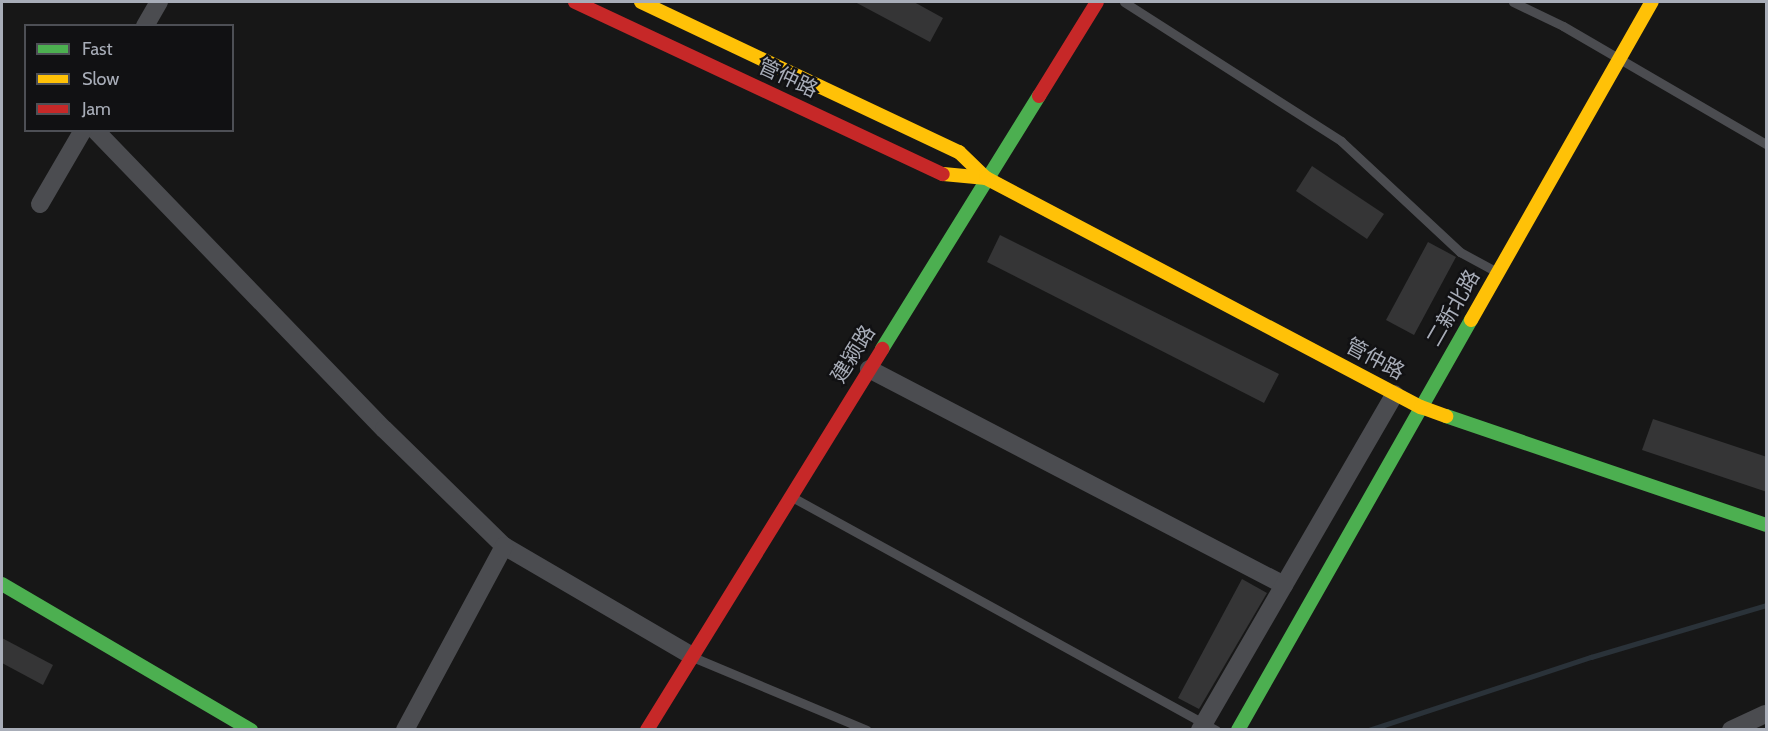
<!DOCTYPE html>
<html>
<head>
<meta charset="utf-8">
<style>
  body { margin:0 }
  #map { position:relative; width:1768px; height:731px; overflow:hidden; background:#171717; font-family:Cabin,"Noto Sans SC",sans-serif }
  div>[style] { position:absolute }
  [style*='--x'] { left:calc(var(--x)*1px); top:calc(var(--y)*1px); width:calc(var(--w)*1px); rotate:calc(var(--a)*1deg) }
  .stream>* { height:4.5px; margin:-2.25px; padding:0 2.25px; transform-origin:2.25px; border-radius:2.25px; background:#2a3239 }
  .building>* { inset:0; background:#353536 }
  .lane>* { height:9px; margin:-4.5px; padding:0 4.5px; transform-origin:4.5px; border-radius:4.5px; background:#4b4c50 }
  .street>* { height:18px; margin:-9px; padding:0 9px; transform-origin:9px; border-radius:9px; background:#4b4c50 }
  .fast>* { height:14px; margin:-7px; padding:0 7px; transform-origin:7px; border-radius:7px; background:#4caf50 }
  .slow>* { height:14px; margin:-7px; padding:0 7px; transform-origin:7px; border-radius:7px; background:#ffc107 }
  .jam>* { height:14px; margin:-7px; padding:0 7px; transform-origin:7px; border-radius:7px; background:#c62828 }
  span { translate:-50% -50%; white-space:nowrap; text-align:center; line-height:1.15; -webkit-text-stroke:4.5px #111113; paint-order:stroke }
  .street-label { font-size:21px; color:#a8adb8 }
  .frame { position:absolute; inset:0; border:3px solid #a8adb8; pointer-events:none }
  .legend { position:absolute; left:24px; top:24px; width:210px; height:108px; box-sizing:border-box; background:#111113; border:2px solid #4d4f55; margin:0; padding:8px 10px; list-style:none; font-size:18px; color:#a8adb8 }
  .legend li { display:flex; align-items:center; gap:12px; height:30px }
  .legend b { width:30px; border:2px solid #4d4f55 }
</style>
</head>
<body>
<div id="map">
  <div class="stream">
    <i style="--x:1369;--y:730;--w:234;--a:-18.2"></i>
    <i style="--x:1591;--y:657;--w:183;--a:-16.5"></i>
  </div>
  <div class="building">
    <i style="clip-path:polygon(855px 2px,914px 2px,943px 18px,930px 42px)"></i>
    <i style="clip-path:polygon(1312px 166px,1384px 214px,1367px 239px,1296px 191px)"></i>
    <i style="clip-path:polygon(1000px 235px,1279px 374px,1264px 403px,987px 262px)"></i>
    <i style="clip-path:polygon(1428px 242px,1456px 257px,1414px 335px,1386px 320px)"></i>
    <i style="clip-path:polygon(1653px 419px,1767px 457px,1767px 492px,1642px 450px)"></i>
    <i style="clip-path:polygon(1242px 579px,1267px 593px,1199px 709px,1178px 698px)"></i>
    <i style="clip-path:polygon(2px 638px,53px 665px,43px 685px,2px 663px)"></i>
  </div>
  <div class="lane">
    <i style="--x:1124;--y:2;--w:258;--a:32.6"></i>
    <i style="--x:1341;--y:141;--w:163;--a:43"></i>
    <i style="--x:1460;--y:252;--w:42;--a:28.4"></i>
    <i style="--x:1513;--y:2;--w:55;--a:25.6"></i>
    <i style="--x:1563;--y:26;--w:235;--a:30.2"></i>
    <i style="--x:792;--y:497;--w:484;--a:28.8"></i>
    <i style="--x:695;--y:658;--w:186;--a:22.7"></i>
  </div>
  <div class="street">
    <i style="--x:145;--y:26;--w:28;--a:-60"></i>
    <i style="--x:95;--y:130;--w:416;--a:46"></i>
    <i style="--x:384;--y:429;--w:168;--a:44.3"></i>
    <i style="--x:504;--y:546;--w:218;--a:30.3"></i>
    <i style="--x:40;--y:204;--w:86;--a:-59.8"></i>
    <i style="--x:869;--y:369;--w:468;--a:27.5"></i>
    <i style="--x:405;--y:730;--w:209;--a:-61.7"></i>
    <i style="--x:1200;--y:730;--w:388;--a:-59.9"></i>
    <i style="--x:1731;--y:730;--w:38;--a:-25"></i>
  </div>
  <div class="fast">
    <i style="--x:882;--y:349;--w:298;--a:-58.2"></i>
    <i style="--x:1446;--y:416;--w:338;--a:18.8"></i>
    <i style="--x:2;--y:584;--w:289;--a:30.4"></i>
    <i style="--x:1238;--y:730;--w:472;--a:-60.4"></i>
  </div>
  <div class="slow">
    <i style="--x:641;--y:2;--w:352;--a:25.3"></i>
    <i style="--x:959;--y:152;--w:37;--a:44"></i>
    <i style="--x:986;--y:178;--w:43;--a:-174.7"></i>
    <i style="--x:986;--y:178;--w:492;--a:27.8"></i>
    <i style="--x:1421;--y:407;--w:27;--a:20"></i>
    <i style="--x:1471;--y:320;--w:366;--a:-60.4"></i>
  </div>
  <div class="jam">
    <i style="--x:575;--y:2;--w:406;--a:25.1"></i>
    <i style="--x:1039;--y:96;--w:110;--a:-58.3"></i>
    <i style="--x:647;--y:730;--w:448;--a:-58.3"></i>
  </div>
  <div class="street-label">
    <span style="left:788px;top:78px;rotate:25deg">管仲路</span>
    <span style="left:1453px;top:308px;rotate:-60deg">二新北路</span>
    <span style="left:853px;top:354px;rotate:-58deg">建颍路</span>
    <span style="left:1375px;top:359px;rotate:28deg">管仲路</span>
  </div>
  <div class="frame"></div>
  <ul class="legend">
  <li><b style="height:8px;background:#4caf50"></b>Fast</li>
  <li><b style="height:8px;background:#ffc107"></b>Slow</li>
  <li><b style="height:8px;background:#c62828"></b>Jam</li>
  </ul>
</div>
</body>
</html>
